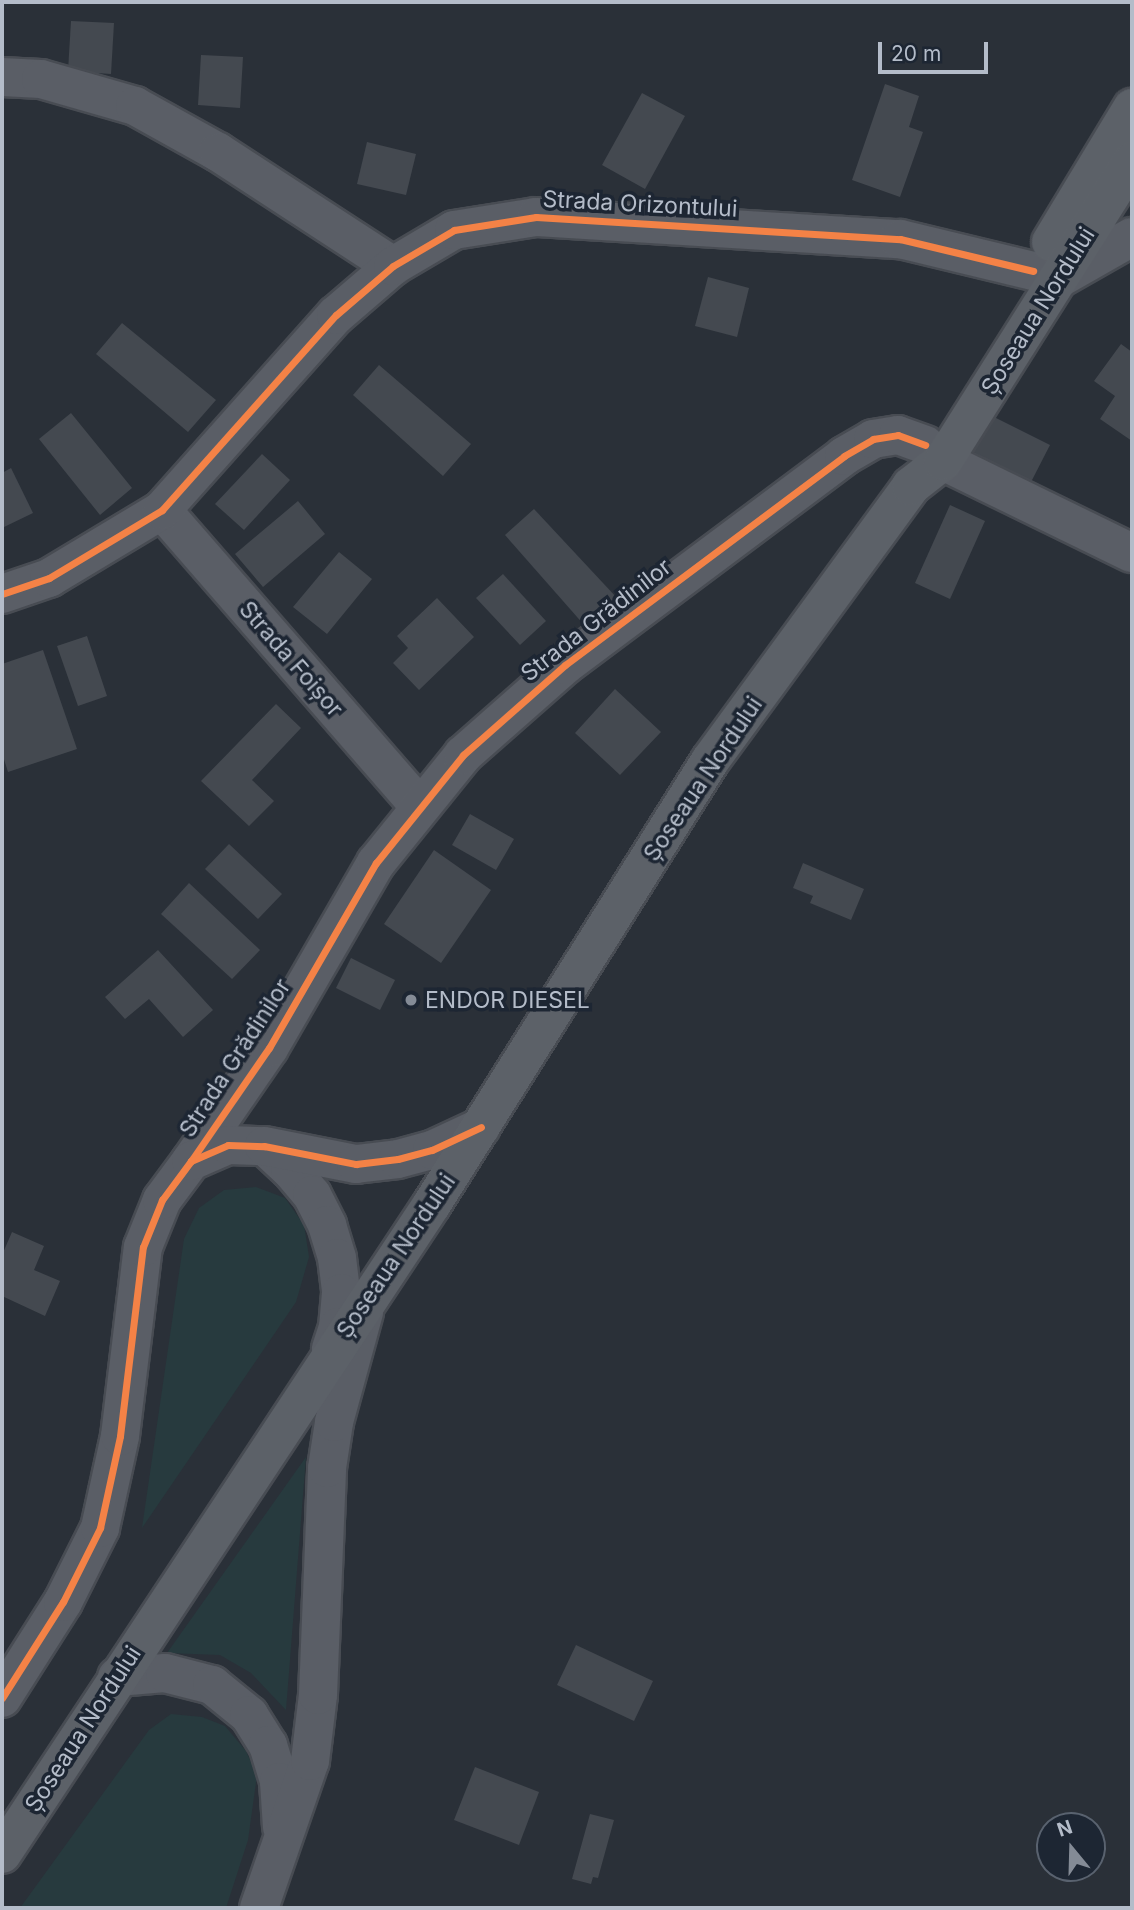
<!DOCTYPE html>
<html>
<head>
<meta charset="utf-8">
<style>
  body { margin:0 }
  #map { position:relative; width:1134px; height:1910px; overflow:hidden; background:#2a3038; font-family:Inter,sans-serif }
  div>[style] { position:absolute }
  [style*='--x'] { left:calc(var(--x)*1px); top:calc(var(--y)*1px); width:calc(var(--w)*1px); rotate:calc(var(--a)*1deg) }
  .green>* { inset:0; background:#273a3e }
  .building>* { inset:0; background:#444950 }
  .roads { filter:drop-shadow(2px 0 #484c53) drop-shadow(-2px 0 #484c53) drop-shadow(0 2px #484c53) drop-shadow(0 -2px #484c53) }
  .minor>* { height:38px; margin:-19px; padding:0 19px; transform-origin:19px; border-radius:19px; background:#5a5e66 }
  .major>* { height:38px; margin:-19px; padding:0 19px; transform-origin:19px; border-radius:19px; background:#5c6168 }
  .cycleway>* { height:7px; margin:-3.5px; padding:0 3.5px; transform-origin:3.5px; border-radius:3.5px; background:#f48246 }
  .dots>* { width:19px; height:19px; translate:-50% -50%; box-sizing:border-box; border:4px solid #1d2633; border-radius:50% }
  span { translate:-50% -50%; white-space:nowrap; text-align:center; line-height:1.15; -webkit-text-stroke:7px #1d2633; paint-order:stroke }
  .street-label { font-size:23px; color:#b4bcc9 }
  .poi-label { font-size:23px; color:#b4bcc9 }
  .left { translate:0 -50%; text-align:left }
  .frame { position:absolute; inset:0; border:4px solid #b4bcc9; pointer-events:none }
  .north { position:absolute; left:1036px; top:1812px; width:70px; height:70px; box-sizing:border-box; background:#1d2633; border:2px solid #59626f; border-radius:50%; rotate:341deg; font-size:19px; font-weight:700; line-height:28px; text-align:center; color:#b4bcc9 }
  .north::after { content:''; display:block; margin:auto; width:24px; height:32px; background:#848b96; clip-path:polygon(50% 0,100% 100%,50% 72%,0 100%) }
  .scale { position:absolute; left:878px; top:42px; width:110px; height:32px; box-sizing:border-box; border:4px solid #b4bcc9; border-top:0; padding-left:9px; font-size:21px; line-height:24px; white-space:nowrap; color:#b4bcc9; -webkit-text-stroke:5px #1d2633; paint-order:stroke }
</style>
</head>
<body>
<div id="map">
  <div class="green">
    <i style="clip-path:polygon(256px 1187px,285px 1198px,304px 1225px,309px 1257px,296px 1302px,142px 1528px,184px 1239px,199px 1208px,224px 1190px)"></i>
    <i style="clip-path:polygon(306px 1457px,286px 1710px,251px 1673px,220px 1655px,167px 1653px)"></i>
    <i style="clip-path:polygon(171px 1714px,202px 1717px,225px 1726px,246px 1751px,257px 1775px,248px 1840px,226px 1908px,20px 1908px,149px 1730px)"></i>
  </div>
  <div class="building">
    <i style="clip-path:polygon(71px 21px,114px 23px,111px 74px,68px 71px)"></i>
    <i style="clip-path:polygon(201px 55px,243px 57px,240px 108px,198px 105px)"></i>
    <i style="clip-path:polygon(885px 84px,919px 96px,909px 127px,923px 132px,900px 197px,852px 180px)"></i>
    <i style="clip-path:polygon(642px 93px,685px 116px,645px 189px,602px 165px)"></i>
    <i style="clip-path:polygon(367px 142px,416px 154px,406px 195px,357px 184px)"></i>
    <i style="clip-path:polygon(708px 277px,749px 288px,737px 337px,695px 326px)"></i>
    <i style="clip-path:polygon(122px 323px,216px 400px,188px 432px,96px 354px)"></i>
    <i style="clip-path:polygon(1121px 344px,1132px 352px,1132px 441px,1100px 419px,1115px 396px,1094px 381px)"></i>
    <i style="clip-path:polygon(379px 365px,471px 444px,443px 476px,353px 395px)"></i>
    <i style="clip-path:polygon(982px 411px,1050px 445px,1031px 482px,964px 447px)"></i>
    <i style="clip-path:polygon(71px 413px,132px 488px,100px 515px,39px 439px)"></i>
    <i style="clip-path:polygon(262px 454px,290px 480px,244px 530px,215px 504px)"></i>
    <i style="clip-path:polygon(11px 468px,33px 513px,2px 528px,2px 473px)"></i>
    <i style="clip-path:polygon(298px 501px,325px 534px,263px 587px,235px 554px)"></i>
    <i style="clip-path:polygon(950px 505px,985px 521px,950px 599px,915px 583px)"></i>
    <i style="clip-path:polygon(534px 509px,617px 598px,585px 626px,505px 535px)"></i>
    <i style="clip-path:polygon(339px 552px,372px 579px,327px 634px,293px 607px)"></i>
    <i style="clip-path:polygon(503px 574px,546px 621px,520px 645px,476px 598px)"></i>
    <i style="clip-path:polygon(437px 598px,474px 637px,419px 690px,393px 663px,408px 648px,397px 636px)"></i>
    <i style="clip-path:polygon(87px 636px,107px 696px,78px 706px,57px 646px)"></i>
    <i style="clip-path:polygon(43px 650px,77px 749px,8px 772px,2px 753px,2px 664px)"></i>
    <i style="clip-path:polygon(615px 689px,661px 732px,620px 775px,575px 733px)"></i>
    <i style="clip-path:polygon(276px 704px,301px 728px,252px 780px,274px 801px,249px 826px,201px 781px)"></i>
    <i style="clip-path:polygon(470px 814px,514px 839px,496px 870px,452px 845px)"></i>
    <i style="clip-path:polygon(229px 844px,282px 894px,258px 919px,205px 869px)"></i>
    <i style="clip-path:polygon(434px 850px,491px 890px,441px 963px,384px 924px)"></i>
    <i style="clip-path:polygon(803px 863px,864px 889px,851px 920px,810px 903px,813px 896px,793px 888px)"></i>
    <i style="clip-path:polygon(189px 883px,260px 950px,232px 979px,161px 914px)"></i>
    <i style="clip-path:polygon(158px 950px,213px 1010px,183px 1037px,149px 999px,125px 1019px,105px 997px)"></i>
    <i style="clip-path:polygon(351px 958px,395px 980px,380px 1010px,336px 988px)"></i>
    <i style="clip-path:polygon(12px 1232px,44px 1246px,34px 1270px,60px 1281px,45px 1316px,2px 1296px,2px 1255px)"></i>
    <i style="clip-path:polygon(576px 1645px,653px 1681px,634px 1721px,557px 1685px)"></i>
    <i style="clip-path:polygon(475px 1767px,539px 1792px,519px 1845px,454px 1820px)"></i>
    <i style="clip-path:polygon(590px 1814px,614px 1820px,598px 1878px,593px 1877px,591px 1884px,572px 1879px)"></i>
  </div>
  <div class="roads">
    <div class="minor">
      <i style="--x:2;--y:77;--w:39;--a:3"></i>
      <i style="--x:41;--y:79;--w:98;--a:16"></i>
      <i style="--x:135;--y:106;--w:95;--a:29"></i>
      <i style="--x:218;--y:152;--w:209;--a:33.1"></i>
      <i style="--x:1058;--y:279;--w:85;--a:-29.6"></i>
      <i style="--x:943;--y:461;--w:210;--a:26"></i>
      <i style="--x:162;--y:510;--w:393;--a:49"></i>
      <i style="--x:2;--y:594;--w:50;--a:-18.8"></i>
      <i style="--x:49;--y:578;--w:132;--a:-31"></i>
      <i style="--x:162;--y:510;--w:261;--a:-48.3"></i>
      <i style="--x:336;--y:315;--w:75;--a:-40.7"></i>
      <i style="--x:393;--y:266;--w:71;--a:-30.5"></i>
      <i style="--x:454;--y:230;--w:83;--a:-9"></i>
      <i style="--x:536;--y:217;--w:365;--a:3.5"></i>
      <i style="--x:900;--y:239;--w:137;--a:13.5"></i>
      <i style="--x:266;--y:1147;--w:33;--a:43"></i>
      <i style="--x:290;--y:1169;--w:34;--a:50"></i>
      <i style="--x:312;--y:1195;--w:34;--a:63"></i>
      <i style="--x:327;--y:1225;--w:34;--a:73"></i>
      <i style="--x:337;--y:1258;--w:35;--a:83"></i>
      <i style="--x:341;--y:1293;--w:34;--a:95"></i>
      <i style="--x:338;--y:1327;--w:23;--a:108"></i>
      <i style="--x:191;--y:1161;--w:137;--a:-55.4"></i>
      <i style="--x:269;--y:1048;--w:214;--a:-60"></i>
      <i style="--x:376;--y:863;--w:139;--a:-51.1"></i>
      <i style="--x:463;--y:755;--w:136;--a:-41.4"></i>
      <i style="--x:565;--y:665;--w:349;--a:-36.8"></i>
      <i style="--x:844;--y:456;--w:34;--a:-30"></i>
      <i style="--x:873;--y:439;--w:25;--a:-9"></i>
      <i style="--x:898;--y:435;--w:29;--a:20"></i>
      <i style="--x:117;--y:1677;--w:48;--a:-4.8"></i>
      <i style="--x:165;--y:1673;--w:49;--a:14.3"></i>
      <i style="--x:212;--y:1685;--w:48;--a:39"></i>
      <i style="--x:249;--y:1715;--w:36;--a:58"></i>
      <i style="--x:268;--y:1745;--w:39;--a:73"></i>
      <i style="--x:279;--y:1782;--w:45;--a:86.2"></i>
      <i style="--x:2;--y:1698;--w:114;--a:-57.6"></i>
      <i style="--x:63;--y:1602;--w:83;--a:-63.4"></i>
      <i style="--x:100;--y:1528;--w:94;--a:-77.7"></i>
      <i style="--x:120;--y:1436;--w:190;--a:-83.1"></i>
      <i style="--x:143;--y:1247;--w:51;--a:-68"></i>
      <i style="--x:162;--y:1200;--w:49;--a:-53.4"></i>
      <i style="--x:191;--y:1161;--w:40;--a:-23.4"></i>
      <i style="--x:228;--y:1145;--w:36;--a:2"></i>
      <i style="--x:264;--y:1146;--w:94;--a:11.1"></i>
      <i style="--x:356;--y:1164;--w:42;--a:-6.8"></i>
      <i style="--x:398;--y:1159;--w:35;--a:-15"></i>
      <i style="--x:432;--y:1150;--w:54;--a:-25.1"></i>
      <i style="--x:259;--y:1908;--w:156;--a:-70.9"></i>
      <i style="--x:310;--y:1761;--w:66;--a:-83.1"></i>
      <i style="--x:318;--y:1695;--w:227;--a:-87.7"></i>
      <i style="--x:327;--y:1468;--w:47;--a:-81.3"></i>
      <i style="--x:334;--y:1422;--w:114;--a:-74.7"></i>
    </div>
    <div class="major">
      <i style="--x:1051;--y:242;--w:157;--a:-58.8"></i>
      <i style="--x:2;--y:1854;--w:779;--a:-56.51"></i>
      <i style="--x:432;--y:1204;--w:523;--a:-57.89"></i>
      <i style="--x:710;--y:761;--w:341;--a:-53.8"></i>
      <i style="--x:911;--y:486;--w:41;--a:-38"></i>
      <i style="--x:943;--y:461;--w:354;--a:-57.7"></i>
    </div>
  </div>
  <div class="cycleway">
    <i style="--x:2;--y:594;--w:50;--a:-18.8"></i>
    <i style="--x:49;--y:578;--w:132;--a:-31"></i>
    <i style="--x:162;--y:510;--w:261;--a:-48.3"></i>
    <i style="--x:336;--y:315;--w:75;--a:-40.7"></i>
    <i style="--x:393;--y:266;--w:71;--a:-30.5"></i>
    <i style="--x:454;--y:230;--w:83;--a:-9"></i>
    <i style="--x:536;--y:217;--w:365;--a:3.5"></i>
    <i style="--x:900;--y:239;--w:137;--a:13.5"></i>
    <i style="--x:191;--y:1161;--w:137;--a:-55.4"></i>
    <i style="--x:269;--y:1048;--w:214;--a:-60"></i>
    <i style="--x:376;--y:863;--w:139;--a:-51.1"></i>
    <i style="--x:463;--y:755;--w:136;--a:-41.4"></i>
    <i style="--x:565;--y:665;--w:349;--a:-36.8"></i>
    <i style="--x:844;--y:456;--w:34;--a:-30"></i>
    <i style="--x:873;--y:439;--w:25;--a:-9"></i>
    <i style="--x:898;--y:435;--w:29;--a:20"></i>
    <i style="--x:2;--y:1698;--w:114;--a:-57.6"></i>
    <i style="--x:63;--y:1602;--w:83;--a:-63.4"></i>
    <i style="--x:100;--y:1528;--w:94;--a:-77.7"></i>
    <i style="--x:120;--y:1436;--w:190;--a:-83.1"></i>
    <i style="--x:143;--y:1247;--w:51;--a:-68"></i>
    <i style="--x:162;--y:1200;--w:49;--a:-53.4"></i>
    <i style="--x:191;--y:1161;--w:40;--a:-23.4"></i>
    <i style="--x:228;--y:1145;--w:36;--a:2"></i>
    <i style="--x:264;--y:1146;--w:94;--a:11.1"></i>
    <i style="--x:356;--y:1164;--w:42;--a:-6.8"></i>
    <i style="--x:398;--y:1159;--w:35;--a:-15"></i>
    <i style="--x:432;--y:1150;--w:54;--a:-25.1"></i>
  </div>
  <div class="dots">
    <i style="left:411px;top:1000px;background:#848b96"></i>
  </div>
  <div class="street-label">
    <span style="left:640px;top:204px;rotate:3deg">Strada Orizontului</span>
    <span style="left:1038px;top:311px;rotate:-58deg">Șoseaua Nordului</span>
    <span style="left:596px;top:620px;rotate:-38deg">Strada Grădinilor</span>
    <span style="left:291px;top:659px;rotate:49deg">Strada Foișor</span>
    <span style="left:703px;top:779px;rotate:-56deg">Șoseaua Nordului</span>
    <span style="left:235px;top:1058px;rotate:-57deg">Strada Grădinilor</span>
    <span style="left:396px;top:1256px;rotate:-56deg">Șoseaua Nordului</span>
    <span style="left:83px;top:1729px;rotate:-57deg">Șoseaua Nordului</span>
  </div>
  <div class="poi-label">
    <span class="left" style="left:425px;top:1000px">ENDOR DIESEL</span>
  </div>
  <div class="frame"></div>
  <div class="north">N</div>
  <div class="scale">20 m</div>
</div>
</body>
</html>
